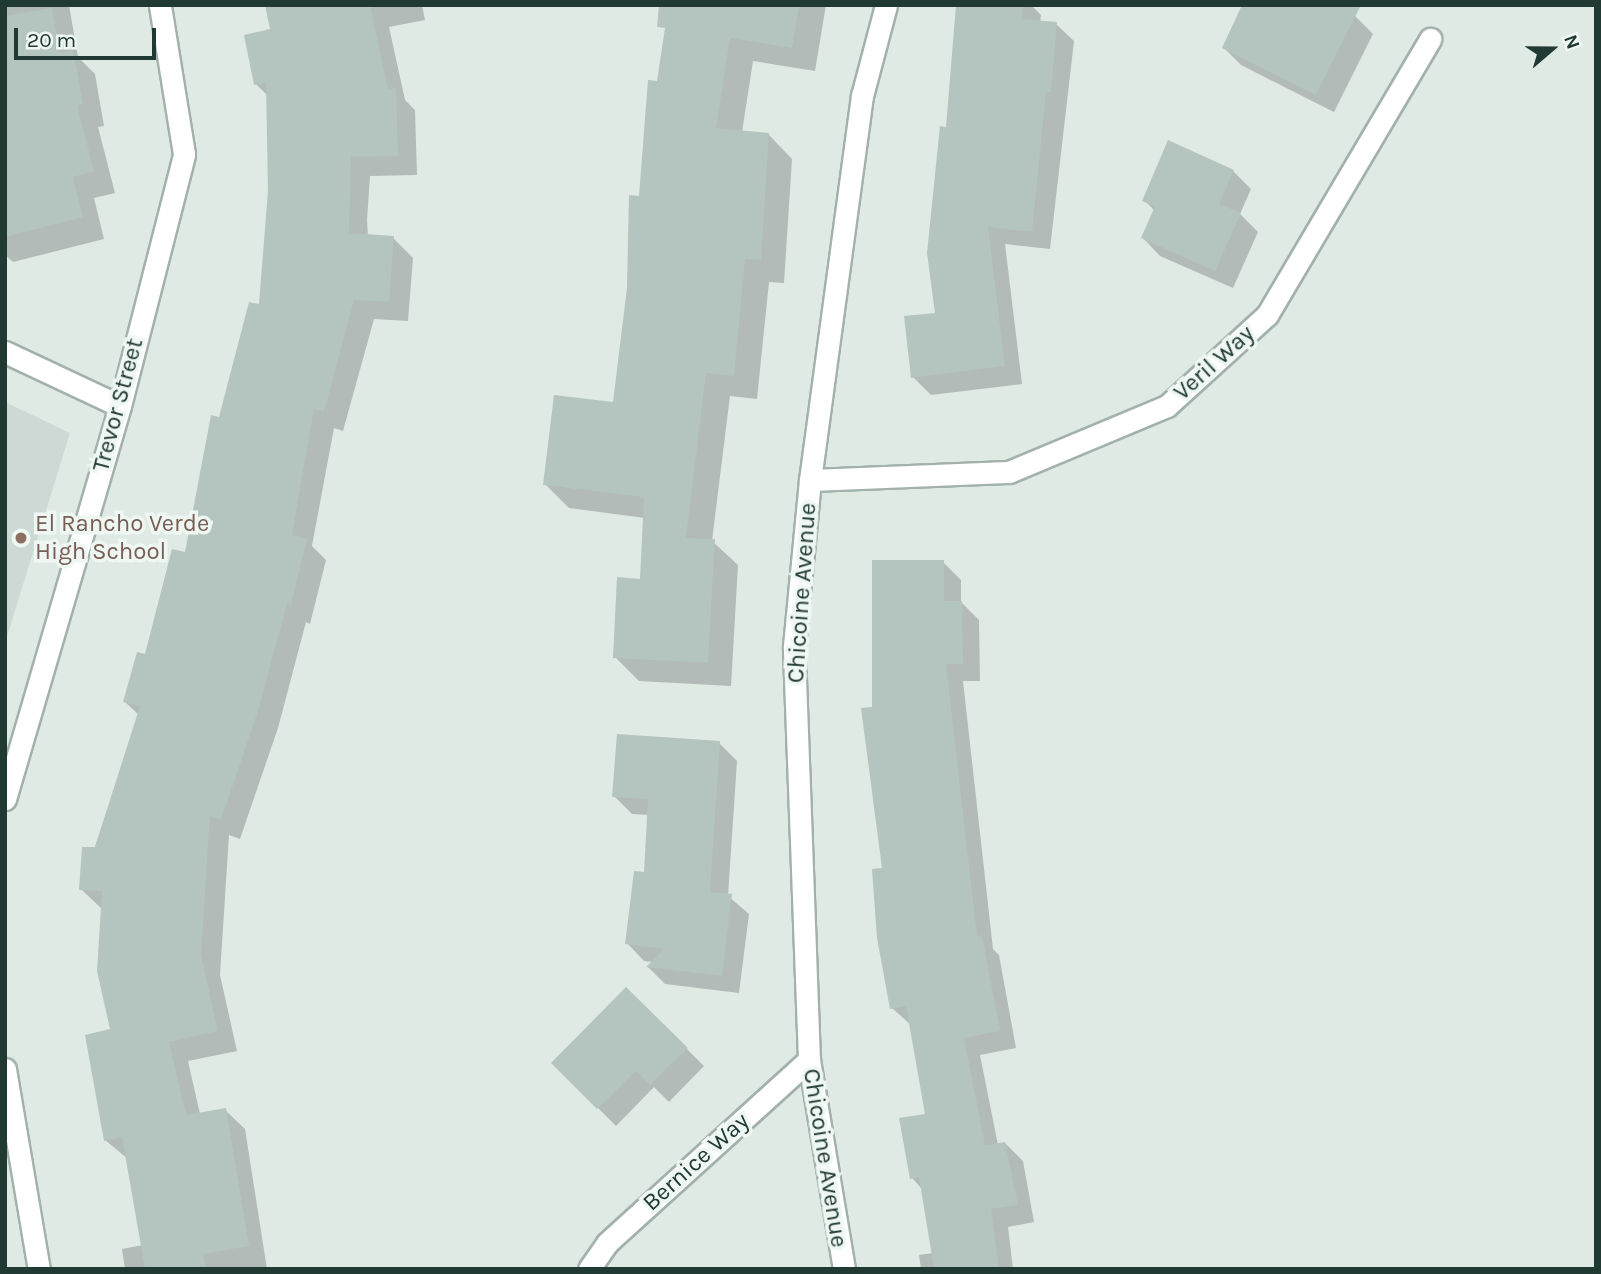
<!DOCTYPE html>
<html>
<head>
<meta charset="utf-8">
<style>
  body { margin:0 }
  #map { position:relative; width:1601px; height:1274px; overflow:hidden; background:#dfeae5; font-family:Karla,sans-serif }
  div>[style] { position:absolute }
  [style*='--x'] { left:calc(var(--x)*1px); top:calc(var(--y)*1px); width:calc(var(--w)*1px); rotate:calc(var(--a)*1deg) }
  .built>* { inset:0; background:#cdd9d4 }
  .shadow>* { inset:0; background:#0003 }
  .building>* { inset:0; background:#b4c4be }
  .roads { filter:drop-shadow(2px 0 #a2b1ac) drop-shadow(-2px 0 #a2b1ac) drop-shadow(0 2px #a2b1ac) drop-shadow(0 -2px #a2b1ac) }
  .minor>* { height:21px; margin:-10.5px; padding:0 10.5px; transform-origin:10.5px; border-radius:10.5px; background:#fff }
  .dots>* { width:19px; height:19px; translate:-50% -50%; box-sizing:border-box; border:4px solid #eff7f3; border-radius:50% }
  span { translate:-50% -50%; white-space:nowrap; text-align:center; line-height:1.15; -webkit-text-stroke:7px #eff7f3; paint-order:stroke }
  .street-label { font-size:24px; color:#203933 }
  .education-label { font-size:24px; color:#785e54 }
  .left { translate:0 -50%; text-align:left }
  .frame { position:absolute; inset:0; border:7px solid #203933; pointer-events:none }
  .north { position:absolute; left:1517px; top:14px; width:70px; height:70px; -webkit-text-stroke:5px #eff7f3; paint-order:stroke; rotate:70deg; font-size:19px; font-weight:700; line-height:28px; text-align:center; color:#203933 }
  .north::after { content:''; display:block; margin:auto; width:24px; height:32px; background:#203933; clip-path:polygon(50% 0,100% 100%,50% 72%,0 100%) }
  .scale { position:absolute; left:14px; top:28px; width:142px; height:32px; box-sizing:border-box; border:4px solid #203933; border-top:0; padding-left:9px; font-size:21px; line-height:24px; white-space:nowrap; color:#203933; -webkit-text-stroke:5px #eff7f3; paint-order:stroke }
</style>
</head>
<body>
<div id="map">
  <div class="built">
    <i style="clip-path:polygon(5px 402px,70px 433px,5px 643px)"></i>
  </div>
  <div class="shadow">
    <i style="clip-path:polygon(5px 5px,69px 5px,78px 57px,95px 74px,104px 126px,98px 127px,115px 193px,94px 198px,104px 239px,13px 262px,5px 255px)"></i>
    <i style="clip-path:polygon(267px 5px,422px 5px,425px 20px,389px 27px,405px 100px,415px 110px,417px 175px,370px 176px,367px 220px,368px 236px,393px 238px,413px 258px,408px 321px,374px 319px,343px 431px,334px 428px,312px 546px,326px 560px,310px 624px,306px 622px,278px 728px,240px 839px,229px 835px,220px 975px,237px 1051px,188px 1061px,200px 1114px,225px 1110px,245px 1129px,267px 1269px,125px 1269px,122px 1249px,143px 1245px,128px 1159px,105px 1140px,112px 1031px,102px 909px,81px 889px,139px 715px,125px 702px,187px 555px,220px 419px,261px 307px,270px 191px,268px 96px,256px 84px,272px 31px)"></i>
    <i style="clip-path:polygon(670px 5px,826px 5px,815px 71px,753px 61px,742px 132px,769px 135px,792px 159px,784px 283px,769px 282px,757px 399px,730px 396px,712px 541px,738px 565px,731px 686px,639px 681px,615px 657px,642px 580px,645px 518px,569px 508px,545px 484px,615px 404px)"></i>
    <i style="clip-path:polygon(958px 5px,1031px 5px,1041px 15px,1040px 23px,1056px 24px,1074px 41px,1050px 249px,1005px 244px,1022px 384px,931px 395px,913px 377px,937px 315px)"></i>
    <i style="clip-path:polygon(1355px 16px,1373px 34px,1334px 112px,1241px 65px,1224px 48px)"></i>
    <i style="clip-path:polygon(1233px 171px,1251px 189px,1240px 214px,1258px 232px,1233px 288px,1160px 256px,1143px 238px,1155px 211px,1144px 200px)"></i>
    <i style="clip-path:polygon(943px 562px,961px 580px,961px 602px,979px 620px,980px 681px,963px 681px,993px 949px,999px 955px,1016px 1048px,980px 1055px,998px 1145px,1005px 1143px,1023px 1161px,1034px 1222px,1008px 1227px,1013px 1269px,921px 1269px,919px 1255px,934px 1253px,922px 1189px,912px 1178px,927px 1115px,911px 1025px,892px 1008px,874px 709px)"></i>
    <i style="clip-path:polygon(719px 743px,737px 761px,728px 896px,749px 914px,739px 993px,665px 984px,648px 967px,653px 962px,644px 961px,627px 943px,646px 874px,649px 815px,632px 814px,614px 796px)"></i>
    <i style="clip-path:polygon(626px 989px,704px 1066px,669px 1102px,654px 1087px,616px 1126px,553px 1063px)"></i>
  </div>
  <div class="building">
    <i style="clip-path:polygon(265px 5px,370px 5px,388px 89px,396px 88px,398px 156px,351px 157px,349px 233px,394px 236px,389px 302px,354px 300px,324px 412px,314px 409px,292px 535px,307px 539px,291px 605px,287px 604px,259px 708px,221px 820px,210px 816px,201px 955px,218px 1031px,169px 1042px,186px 1115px,226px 1108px,249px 1246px,203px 1254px,206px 1269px,145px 1269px,122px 1137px,104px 1141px,85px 1035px,110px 1029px,97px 971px,102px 891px,79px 890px,82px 847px,95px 847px,140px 706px,123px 702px,137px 652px,145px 654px,172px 549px,185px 552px,211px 415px,219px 417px,249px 302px,259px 304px,268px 191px,266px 83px,254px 85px,244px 35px,270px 29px)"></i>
    <i style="clip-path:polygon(659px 5px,799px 5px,792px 48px,730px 38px,716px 128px,769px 133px,761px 260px,745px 259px,734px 376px,706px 373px,686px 538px,715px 539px,708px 663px,613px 658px,617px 577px,640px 579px,644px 497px,543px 485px,554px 395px,613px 402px,627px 288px,629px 195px,639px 196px,648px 80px,657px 81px,665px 28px,657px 27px)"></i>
    <i style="clip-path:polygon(956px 5px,1023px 5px,1022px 19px,1057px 22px,1051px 92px,1046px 92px,1032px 232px,988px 227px,1005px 366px,911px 378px,904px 316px,935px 313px,927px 253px,940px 126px,946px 127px)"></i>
    <i style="clip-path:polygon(1242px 5px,1361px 5px,1316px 95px,1222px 48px)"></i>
    <i style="clip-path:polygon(52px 8px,60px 53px,73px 50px,83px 104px,77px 105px,94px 171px,73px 177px,83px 217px,5px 237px,5px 16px)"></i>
    <i style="clip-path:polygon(1168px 140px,1234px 170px,1219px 204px,1241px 213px,1215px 271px,1141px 238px,1155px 206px,1142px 201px)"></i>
    <i style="clip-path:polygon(872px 560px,944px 560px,944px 601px,962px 601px,963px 664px,946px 664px,977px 936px,982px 935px,1000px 1031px,964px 1038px,985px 1145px,1005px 1142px,1018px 1205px,991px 1209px,999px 1269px,934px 1269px,919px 1177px,910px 1179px,899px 1118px,925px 1114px,906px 1006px,890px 1009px,877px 938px,872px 869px,882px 868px,861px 708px,872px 707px)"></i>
    <i style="clip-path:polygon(617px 734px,720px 741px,710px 892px,732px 894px,722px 976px,646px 967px,664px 949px,625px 944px,634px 871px,644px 872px,648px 799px,612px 797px)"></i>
    <i style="clip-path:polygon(626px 987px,688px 1048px,650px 1085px,636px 1071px,597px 1109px,551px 1063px)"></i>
  </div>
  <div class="roads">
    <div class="minor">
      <i style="--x:5;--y:352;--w:127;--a:25.2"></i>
      <i style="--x:810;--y:480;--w:199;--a:-2.3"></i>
      <i style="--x:1009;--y:472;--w:171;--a:-22.7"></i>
      <i style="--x:1167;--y:406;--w:135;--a:-42.3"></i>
      <i style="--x:1267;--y:315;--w:321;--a:-59.4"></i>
      <i style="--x:5;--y:799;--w:409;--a:-73.7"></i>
      <i style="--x:120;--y:406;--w:260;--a:-75.7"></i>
      <i style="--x:184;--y:154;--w:151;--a:-99.2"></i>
      <i style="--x:5;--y:1069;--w:203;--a:80.4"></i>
      <i style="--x:589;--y:1269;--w:32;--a:-55"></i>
      <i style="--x:607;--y:1243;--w:273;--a:-42.2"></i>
      <i style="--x:844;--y:1269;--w:212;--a:-99.5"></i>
      <i style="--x:809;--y:1060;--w:414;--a:-92.1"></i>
      <i style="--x:794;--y:646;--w:167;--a:-84.5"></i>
      <i style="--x:810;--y:480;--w:388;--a:-82.3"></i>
      <i style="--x:862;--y:96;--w:94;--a:-75.2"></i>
    </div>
  </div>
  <div class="dots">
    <i style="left:21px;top:538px;background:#8d6e63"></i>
  </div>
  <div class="street-label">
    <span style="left:1214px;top:363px;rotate:-42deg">Veril Way</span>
    <span style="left:118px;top:405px;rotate:-75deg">Trevor Street</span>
    <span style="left:802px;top:593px;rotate:-86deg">Chicoine Avenue</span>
    <span style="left:825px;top:1158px;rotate:81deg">Chicoine Avenue</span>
    <span style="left:696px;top:1162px;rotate:-42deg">Bernice Way</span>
  </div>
  <div class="education-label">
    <span class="left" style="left:35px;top:538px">El Rancho Verde<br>High School</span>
  </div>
  <div class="frame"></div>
  <div class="north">N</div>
  <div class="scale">20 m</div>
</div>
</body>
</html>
